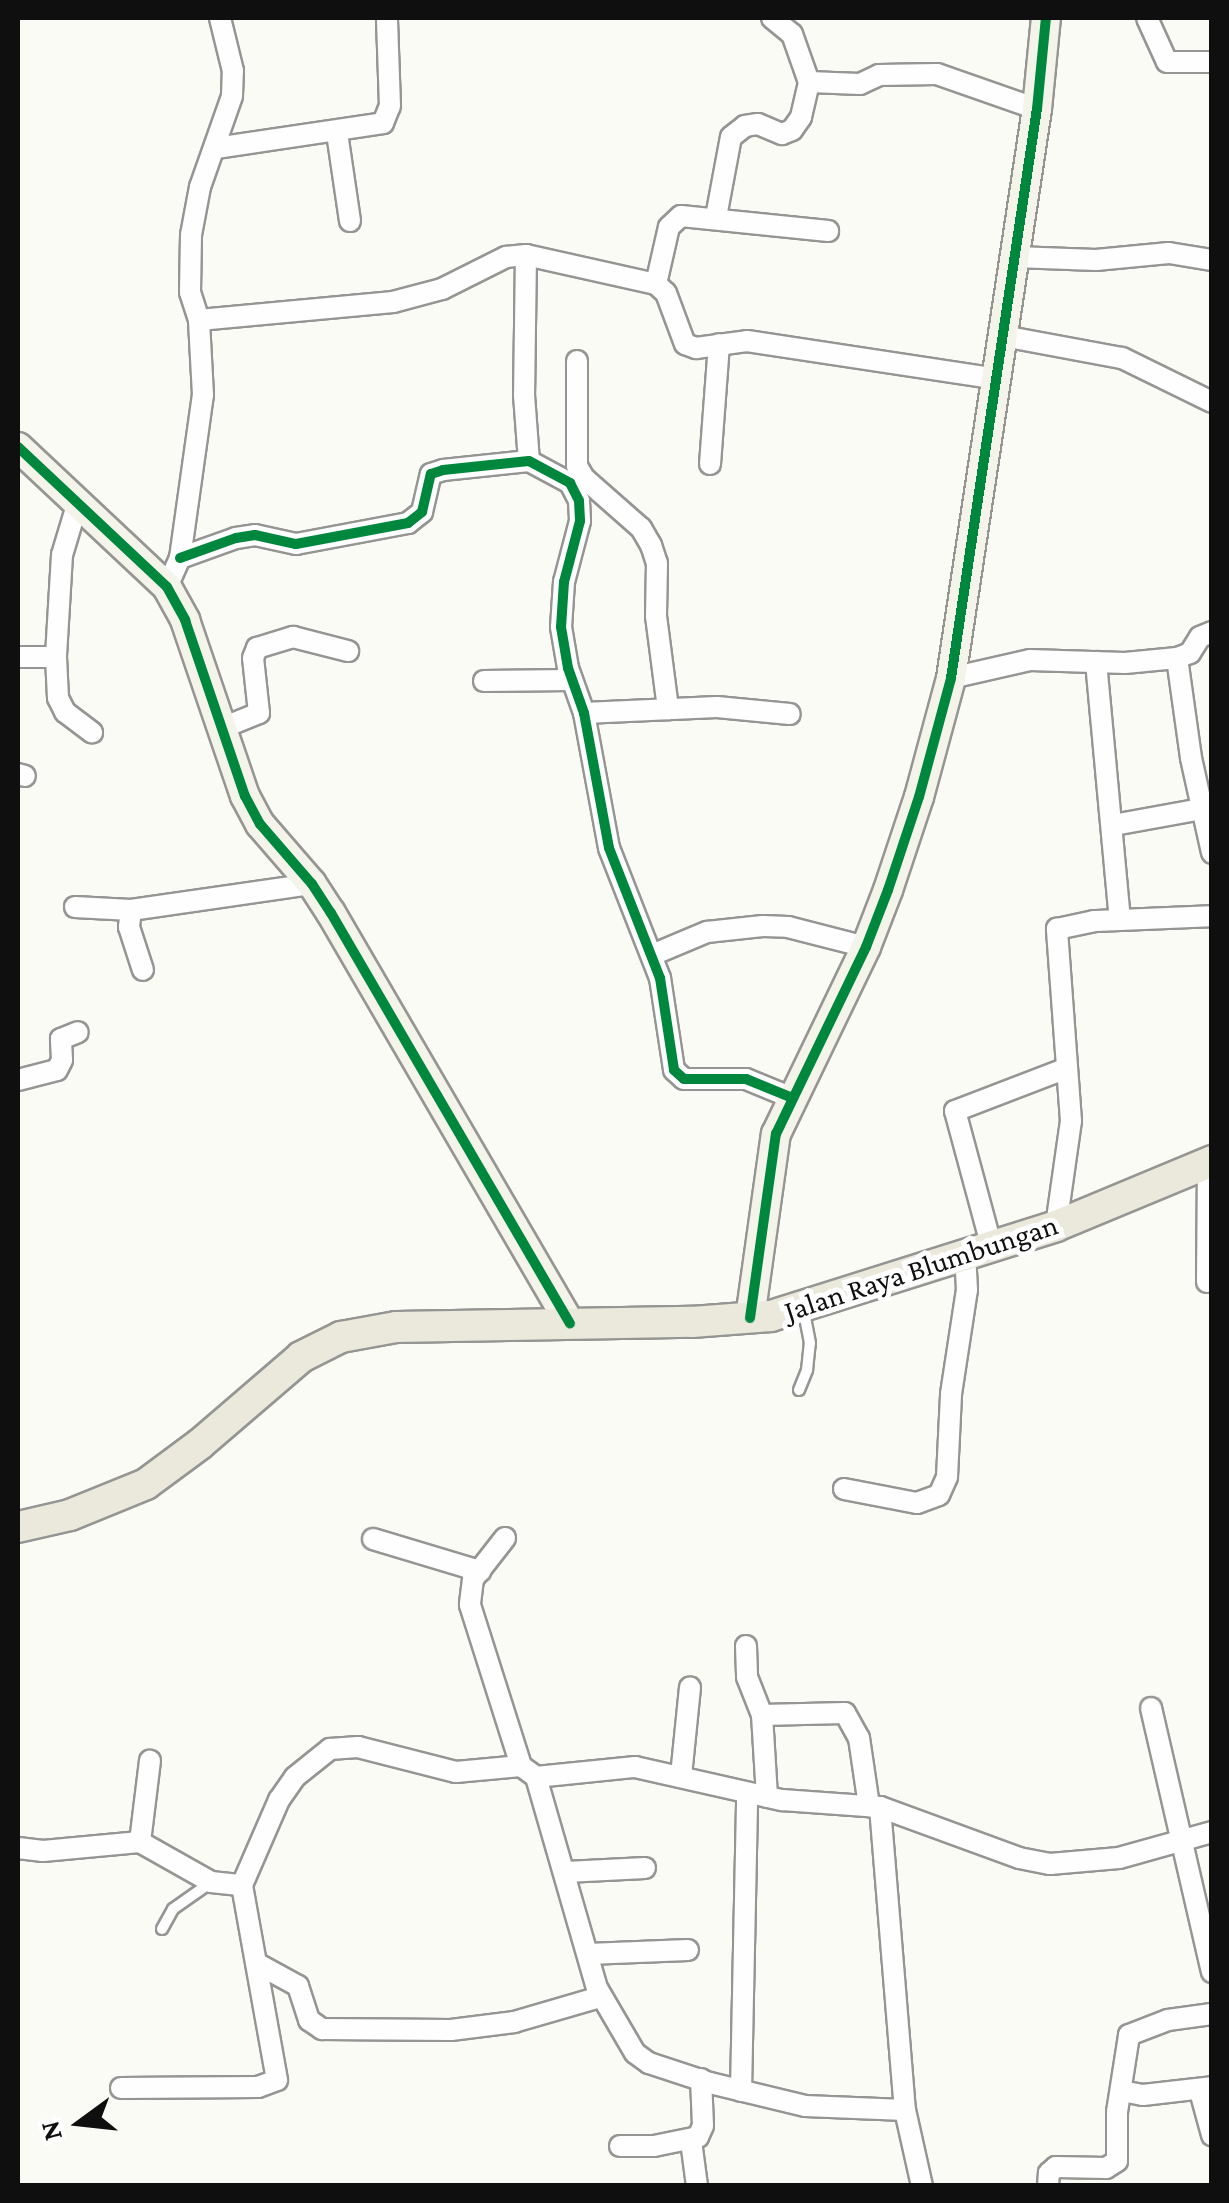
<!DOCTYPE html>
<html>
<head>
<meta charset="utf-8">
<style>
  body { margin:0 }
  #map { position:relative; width:1229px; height:2203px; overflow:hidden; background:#fbfbf5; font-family:"Crimson Pro",serif }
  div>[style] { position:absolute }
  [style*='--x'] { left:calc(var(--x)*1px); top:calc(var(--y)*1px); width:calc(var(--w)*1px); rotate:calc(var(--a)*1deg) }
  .roads { filter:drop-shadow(2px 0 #959593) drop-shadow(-2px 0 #959593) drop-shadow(0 2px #959593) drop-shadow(0 -2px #959593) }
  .lane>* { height:10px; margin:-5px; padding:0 5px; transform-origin:5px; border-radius:5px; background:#fefefe }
  .street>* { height:20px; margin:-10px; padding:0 10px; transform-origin:10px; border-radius:10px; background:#fefefe }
  .secondary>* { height:28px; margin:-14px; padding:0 14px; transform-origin:14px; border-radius:14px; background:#f5f4eb }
  .primary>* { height:30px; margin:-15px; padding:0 15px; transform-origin:15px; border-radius:15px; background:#ebe8dc }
  .cycleway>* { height:10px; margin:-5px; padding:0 5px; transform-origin:5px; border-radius:5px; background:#00873e }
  span { translate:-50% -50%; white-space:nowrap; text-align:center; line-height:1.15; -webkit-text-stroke:10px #fff; paint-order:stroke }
  .street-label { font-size:30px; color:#0f0f0f }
  .frame { position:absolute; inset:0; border:20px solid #0f0f0f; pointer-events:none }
  .north { position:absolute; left:30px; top:2073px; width:100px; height:100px; -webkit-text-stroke:8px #fff; paint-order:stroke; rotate:255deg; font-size:28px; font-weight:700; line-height:40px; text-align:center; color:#0f0f0f }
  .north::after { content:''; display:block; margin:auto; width:35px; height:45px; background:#0f0f0f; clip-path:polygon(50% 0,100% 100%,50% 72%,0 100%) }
</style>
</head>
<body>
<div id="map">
  <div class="roads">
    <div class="lane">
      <i style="--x:799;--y:1390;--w:22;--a:-68"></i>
      <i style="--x:807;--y:1370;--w:27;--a:-84"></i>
      <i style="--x:810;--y:1343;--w:36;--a:-101"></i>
      <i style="--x:162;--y:1929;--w:23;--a:-61"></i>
      <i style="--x:173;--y:1909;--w:45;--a:-35.1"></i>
    </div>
    <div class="street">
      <i style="--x:772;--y:18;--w:26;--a:39"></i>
      <i style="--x:792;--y:34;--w:51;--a:70.5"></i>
      <i style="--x:1147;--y:18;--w:48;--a:65.6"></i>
      <i style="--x:1167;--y:62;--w:45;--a:0"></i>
      <i style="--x:337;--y:133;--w:89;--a:81.6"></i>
      <i style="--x:216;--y:148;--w:169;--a:-8.5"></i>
      <i style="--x:383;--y:123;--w:18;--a:-68"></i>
      <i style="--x:390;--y:106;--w:88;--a:-92"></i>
      <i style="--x:716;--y:217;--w:81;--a:-79.4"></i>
      <i style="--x:731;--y:137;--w:18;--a:-38"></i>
      <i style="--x:745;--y:126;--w:13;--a:-9"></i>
      <i style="--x:758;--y:124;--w:26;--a:23"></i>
      <i style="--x:782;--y:134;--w:11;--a:-22"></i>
      <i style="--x:792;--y:130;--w:16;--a:-55"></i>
      <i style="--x:801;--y:117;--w:36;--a:-77"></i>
      <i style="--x:809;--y:82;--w:51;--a:2.2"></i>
      <i style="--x:860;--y:84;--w:21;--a:-25"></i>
      <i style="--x:879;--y:75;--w:58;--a:-1"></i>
      <i style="--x:937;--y:74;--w:106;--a:19.3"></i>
      <i style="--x:526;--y:255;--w:140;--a:90.8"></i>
      <i style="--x:524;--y:395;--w:66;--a:85.7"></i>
      <i style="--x:1015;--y:257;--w:81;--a:2.1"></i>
      <i style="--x:1096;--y:260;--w:73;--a:-5.5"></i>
      <i style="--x:1169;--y:253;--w:44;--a:9.2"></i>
      <i style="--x:656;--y:284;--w:58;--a:-77.2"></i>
      <i style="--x:669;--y:227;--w:16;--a:-43"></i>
      <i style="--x:681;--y:216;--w:148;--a:5.8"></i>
      <i style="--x:199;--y:320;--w:195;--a:-5.3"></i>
      <i style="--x:393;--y:302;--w:51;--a:-14.9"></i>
      <i style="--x:442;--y:289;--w:72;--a:-26.6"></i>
      <i style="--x:506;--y:257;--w:20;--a:-6"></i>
      <i style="--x:526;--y:255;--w:133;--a:12.6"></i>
      <i style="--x:656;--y:284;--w:13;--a:42"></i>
      <i style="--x:666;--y:293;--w:54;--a:69.6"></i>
      <i style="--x:685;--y:344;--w:12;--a:20"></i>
      <i style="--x:696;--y:348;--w:51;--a:-7.8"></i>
      <i style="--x:747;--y:341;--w:253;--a:8.6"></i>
      <i style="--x:1003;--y:336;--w:121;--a:10.5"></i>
      <i style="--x:1122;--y:358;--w:100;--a:26.1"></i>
      <i style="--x:577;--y:361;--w:105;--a:90"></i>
      <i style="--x:577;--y:466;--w:14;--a:60"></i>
      <i style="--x:584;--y:478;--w:76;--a:41.3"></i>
      <i style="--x:641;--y:528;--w:20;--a:60"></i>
      <i style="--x:651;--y:545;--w:19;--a:72"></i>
      <i style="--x:657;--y:563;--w:53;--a:91.1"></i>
      <i style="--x:656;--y:616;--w:94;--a:82.6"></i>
      <i style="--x:710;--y:464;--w:120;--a:-85.7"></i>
      <i style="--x:77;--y:505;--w:52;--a:106.7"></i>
      <i style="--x:62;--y:555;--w:102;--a:93.4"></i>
      <i style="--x:56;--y:657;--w:41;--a:87.2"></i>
      <i style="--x:58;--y:698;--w:16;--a:63"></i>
      <i style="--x:65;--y:712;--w:34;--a:37"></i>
      <i style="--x:180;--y:558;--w:59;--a:-19.7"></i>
      <i style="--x:236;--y:538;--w:19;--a:-9"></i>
      <i style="--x:255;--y:535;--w:42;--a:12.4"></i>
      <i style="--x:296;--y:544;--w:114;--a:-10.6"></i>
      <i style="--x:408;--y:523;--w:18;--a:-38"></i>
      <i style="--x:422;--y:512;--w:39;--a:-77"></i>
      <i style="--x:431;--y:474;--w:13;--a:-18"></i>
      <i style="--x:443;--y:470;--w:86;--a:-6"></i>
      <i style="--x:529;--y:461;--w:47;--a:28.2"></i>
      <i style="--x:570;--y:483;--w:20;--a:63"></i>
      <i style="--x:579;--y:501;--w:20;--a:87"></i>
      <i style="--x:580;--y:521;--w:63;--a:104.7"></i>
      <i style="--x:564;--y:582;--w:45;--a:93.8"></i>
      <i style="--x:561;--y:627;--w:42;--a:80.3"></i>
      <i style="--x:568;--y:668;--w:48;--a:70.4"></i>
      <i style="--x:584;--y:713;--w:137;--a:79.5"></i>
      <i style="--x:609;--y:848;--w:140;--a:68.6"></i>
      <i style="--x:660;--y:978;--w:93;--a:81.3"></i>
      <i style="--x:674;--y:1070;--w:13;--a:42"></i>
      <i style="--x:684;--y:1079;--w:62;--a:0"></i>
      <i style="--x:746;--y:1079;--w:48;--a:22.2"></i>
      <i style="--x:167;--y:587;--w:32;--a:-66"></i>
      <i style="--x:180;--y:558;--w:165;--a:-82"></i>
      <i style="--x:203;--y:395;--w:75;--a:-93.1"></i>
      <i style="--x:199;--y:320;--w:29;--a:-108"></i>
      <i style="--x:190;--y:292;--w:57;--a:-89"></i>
      <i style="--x:191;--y:235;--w:49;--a:-79.4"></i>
      <i style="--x:200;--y:187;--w:96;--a:-70.6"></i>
      <i style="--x:232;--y:96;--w:25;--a:-88"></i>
      <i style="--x:233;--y:71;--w:55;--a:-103.8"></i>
      <i style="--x:18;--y:657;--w:38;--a:0"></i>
      <i style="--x:1177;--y:658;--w:101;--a:82"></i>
      <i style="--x:1191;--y:758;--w:97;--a:77.5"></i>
      <i style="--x:1096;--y:662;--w:259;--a:84.7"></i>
      <i style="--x:951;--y:678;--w:81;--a:-12.8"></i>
      <i style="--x:1030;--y:660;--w:95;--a:1.8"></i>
      <i style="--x:1125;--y:663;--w:52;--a:-5.5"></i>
      <i style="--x:1177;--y:658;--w:14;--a:-21"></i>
      <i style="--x:1190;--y:653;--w:19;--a:-58"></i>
      <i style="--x:1200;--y:637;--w:13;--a:-23"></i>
      <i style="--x:484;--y:681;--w:87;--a:-0.7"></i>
      <i style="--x:584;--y:713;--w:133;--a:-2.6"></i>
      <i style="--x:717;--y:707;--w:73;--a:5.5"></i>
      <i style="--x:222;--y:728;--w:40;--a:-22"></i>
      <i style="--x:259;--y:713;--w:55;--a:-96.2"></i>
      <i style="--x:253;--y:658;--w:11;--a:-68"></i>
      <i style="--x:257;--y:648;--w:38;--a:-17"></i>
      <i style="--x:293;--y:637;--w:57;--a:14.3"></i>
      <i style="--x:18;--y:774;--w:7;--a:16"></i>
      <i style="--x:1113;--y:825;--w:89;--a:-10.3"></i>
      <i style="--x:75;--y:907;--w:56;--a:3.1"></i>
      <i style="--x:131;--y:910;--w:183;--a:-8.2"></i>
      <i style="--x:131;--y:910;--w:17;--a:97"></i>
      <i style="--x:129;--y:927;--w:45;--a:72"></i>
      <i style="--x:652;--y:955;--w:60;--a:-22.7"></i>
      <i style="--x:707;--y:932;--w:56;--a:-6.1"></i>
      <i style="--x:763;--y:926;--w:25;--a:2"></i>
      <i style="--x:788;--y:927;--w:81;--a:14.4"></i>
      <i style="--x:18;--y:1080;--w:40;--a:-14.4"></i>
      <i style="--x:57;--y:1070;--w:11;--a:-63"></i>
      <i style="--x:62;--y:1060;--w:21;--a:-93"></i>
      <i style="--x:61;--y:1039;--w:18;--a:-22"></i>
      <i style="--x:1056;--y:1226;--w:106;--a:-81.9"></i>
      <i style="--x:1071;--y:1121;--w:193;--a:-94.2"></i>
      <i style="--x:1057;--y:929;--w:38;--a:-12"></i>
      <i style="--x:1094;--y:921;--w:118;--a:-2.4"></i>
      <i style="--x:992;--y:1248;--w:142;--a:-105.1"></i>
      <i style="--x:955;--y:1111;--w:120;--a:-21"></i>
      <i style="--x:1207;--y:1282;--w:120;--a:-89.5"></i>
      <i style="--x:844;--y:1489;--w:74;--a:10.9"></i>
      <i style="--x:917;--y:1503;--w:23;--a:-20"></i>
      <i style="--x:939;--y:1495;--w:20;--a:-66"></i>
      <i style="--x:947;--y:1477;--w:83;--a:-87.2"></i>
      <i style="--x:951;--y:1394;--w:105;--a:-81.3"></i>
      <i style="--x:967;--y:1290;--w:34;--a:-93"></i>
      <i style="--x:505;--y:1538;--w:52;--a:128"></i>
      <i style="--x:473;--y:1579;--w:26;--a:97"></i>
      <i style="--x:470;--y:1605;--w:169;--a:72.4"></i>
      <i style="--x:521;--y:1766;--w:19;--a:36"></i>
      <i style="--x:536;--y:1777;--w:220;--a:73.9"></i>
      <i style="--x:597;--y:1988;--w:75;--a:59.7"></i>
      <i style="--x:635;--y:2053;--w:17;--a:36"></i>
      <i style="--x:649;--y:2063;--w:64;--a:18.2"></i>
      <i style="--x:710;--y:2083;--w:98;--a:13.6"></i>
      <i style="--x:805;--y:2106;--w:100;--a:2.3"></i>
      <i style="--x:373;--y:1539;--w:112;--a:16.7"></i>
      <i style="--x:746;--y:1646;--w:31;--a:88"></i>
      <i style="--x:747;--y:1677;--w:41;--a:68.5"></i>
      <i style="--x:762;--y:1715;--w:82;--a:86.5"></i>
      <i style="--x:1151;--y:1708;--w:271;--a:77"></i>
      <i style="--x:762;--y:1715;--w:83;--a:-1.4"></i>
      <i style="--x:845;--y:1713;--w:29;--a:61"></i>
      <i style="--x:859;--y:1738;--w:69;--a:81.6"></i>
      <i style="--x:681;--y:1776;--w:89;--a:-84.2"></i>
      <i style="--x:536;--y:1777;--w:100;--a:-5.8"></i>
      <i style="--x:635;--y:1767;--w:151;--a:12.7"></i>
      <i style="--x:782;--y:1800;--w:98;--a:4.1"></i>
      <i style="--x:880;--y:1807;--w:148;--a:20.1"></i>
      <i style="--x:1019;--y:1858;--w:32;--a:11"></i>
      <i style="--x:1050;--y:1864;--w:69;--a:-5"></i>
      <i style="--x:1119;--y:1858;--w:97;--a:-15.6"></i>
      <i style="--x:880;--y:1807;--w:304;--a:85.3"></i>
      <i style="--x:905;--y:2110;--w:78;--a:77.4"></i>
      <i style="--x:140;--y:1842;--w:82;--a:-83"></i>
      <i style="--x:18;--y:1848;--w:25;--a:7"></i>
      <i style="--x:43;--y:1851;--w:97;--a:-5.3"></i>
      <i style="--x:140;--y:1842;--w:81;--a:29.4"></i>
      <i style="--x:211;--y:1882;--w:31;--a:6"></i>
      <i style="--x:242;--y:1885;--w:93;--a:-66.5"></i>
      <i style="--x:279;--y:1800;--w:28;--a:-55"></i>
      <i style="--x:295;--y:1777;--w:45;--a:-38.7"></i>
      <i style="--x:330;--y:1749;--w:28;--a:-4"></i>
      <i style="--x:358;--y:1747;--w:101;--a:14.3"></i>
      <i style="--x:456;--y:1772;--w:65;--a:-5.3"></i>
      <i style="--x:566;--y:1872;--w:79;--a:-2.9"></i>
      <i style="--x:588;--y:1954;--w:100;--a:-2.3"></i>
      <i style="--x:256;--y:1963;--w:48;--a:28.7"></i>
      <i style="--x:298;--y:1986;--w:36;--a:72"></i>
      <i style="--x:309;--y:2020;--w:16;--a:35"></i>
      <i style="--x:322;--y:2029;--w:129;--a:0.4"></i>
      <i style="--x:451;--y:2030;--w:64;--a:-7.2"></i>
      <i style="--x:514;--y:2022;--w:90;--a:-16.2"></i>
      <i style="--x:121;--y:2088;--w:137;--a:-0.4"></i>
      <i style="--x:258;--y:2087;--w:20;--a:-20"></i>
      <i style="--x:277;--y:2080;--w:198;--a:-100.2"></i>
      <i style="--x:741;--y:2091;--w:298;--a:-88.8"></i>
      <i style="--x:1122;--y:2091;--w:21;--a:11"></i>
      <i style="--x:1143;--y:2095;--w:69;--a:-6.6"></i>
      <i style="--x:1200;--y:2091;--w:46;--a:74.7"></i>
      <i style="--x:691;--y:2141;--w:45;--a:82.4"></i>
      <i style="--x:620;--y:2146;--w:34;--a:0"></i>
      <i style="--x:654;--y:2146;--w:45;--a:-11.6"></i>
      <i style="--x:698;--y:2137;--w:12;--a:-66"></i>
      <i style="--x:703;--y:2126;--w:47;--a:-92.4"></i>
      <i style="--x:1048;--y:2186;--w:13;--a:-86"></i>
      <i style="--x:1049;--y:2173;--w:9;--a:-41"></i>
      <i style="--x:1056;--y:2167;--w:50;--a:1.1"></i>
      <i style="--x:1106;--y:2168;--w:13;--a:-32"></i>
      <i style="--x:1117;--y:2161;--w:49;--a:-90"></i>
      <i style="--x:1117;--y:2112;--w:78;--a:-81.1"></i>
      <i style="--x:1129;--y:2035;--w:42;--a:-21"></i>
      <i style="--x:1168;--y:2020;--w:44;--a:-7.8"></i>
    </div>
    <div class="secondary">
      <i style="--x:18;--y:447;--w:204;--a:43.2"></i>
      <i style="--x:167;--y:587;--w:38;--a:61"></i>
      <i style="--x:185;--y:620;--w:186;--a:71.2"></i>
      <i style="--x:245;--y:796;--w:32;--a:62"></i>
      <i style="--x:260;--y:824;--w:79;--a:49.1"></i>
      <i style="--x:312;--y:884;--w:35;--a:57"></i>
      <i style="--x:331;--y:913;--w:475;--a:59.8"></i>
      <i style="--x:750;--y:1318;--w:186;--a:-82"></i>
      <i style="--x:776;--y:1134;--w:208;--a:-64.3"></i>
      <i style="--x:866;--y:947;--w:61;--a:-68.9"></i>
      <i style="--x:888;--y:890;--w:98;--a:-71.6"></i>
      <i style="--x:919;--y:797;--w:123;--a:-74.9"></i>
      <i style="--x:951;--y:678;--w:575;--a:-81.41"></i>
      <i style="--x:1037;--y:109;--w:91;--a:-84.4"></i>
    </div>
    <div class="primary">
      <i style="--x:18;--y:1527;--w:53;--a:-13"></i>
      <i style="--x:70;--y:1515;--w:82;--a:-22.2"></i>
      <i style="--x:146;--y:1484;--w:67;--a:-36.5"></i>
      <i style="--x:200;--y:1444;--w:133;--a:-40.7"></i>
      <i style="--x:301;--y:1357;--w:45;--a:-26.6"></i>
      <i style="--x:341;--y:1337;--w:56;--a:-10.3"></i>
      <i style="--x:396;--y:1327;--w:296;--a:-1"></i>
      <i style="--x:692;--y:1322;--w:79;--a:-4.3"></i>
      <i style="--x:771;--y:1316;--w:299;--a:-17.5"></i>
      <i style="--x:1056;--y:1226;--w:169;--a:-22.6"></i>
    </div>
  </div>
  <div class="cycleway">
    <i style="--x:18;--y:447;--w:204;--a:43.2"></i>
    <i style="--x:167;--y:587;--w:38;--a:61"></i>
    <i style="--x:185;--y:620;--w:186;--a:71.2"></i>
    <i style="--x:245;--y:796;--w:32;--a:62"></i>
    <i style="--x:260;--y:824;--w:79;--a:49.1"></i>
    <i style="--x:312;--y:884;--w:35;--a:57"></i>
    <i style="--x:331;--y:913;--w:475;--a:59.8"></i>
    <i style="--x:180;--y:558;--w:59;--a:-19.7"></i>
    <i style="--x:236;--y:538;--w:19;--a:-9"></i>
    <i style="--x:255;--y:535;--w:42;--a:12.4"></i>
    <i style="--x:296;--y:544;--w:114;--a:-10.6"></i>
    <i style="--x:408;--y:523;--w:18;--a:-38"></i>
    <i style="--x:422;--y:512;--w:39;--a:-77"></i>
    <i style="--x:431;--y:474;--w:13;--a:-18"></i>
    <i style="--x:443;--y:470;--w:86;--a:-6"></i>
    <i style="--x:529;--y:461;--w:47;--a:28.2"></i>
    <i style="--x:570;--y:483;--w:20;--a:63"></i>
    <i style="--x:579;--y:501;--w:20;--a:87"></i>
    <i style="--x:580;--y:521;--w:63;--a:104.7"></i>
    <i style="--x:564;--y:582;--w:45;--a:93.8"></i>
    <i style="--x:561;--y:627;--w:42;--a:80.3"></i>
    <i style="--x:568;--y:668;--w:48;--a:70.4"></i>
    <i style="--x:584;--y:713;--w:137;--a:79.5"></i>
    <i style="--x:609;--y:848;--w:140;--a:68.6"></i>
    <i style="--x:660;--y:978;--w:93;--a:81.3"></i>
    <i style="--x:674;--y:1070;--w:13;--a:42"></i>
    <i style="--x:684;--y:1079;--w:62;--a:0"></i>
    <i style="--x:746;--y:1079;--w:48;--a:22.2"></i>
    <i style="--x:750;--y:1318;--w:186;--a:-82"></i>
    <i style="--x:776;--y:1134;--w:208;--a:-64.3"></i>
    <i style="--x:866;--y:947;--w:61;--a:-68.9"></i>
    <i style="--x:888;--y:890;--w:98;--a:-71.6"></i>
    <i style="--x:919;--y:797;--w:123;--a:-74.9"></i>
    <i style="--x:951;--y:678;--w:575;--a:-81.41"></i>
    <i style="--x:1037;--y:109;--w:91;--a:-84.4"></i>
  </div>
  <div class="street-label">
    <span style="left:921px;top:1268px;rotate:-18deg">Jalan Raya Blumbungan</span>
  </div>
  <div class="frame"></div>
  <div class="north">N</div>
</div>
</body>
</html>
